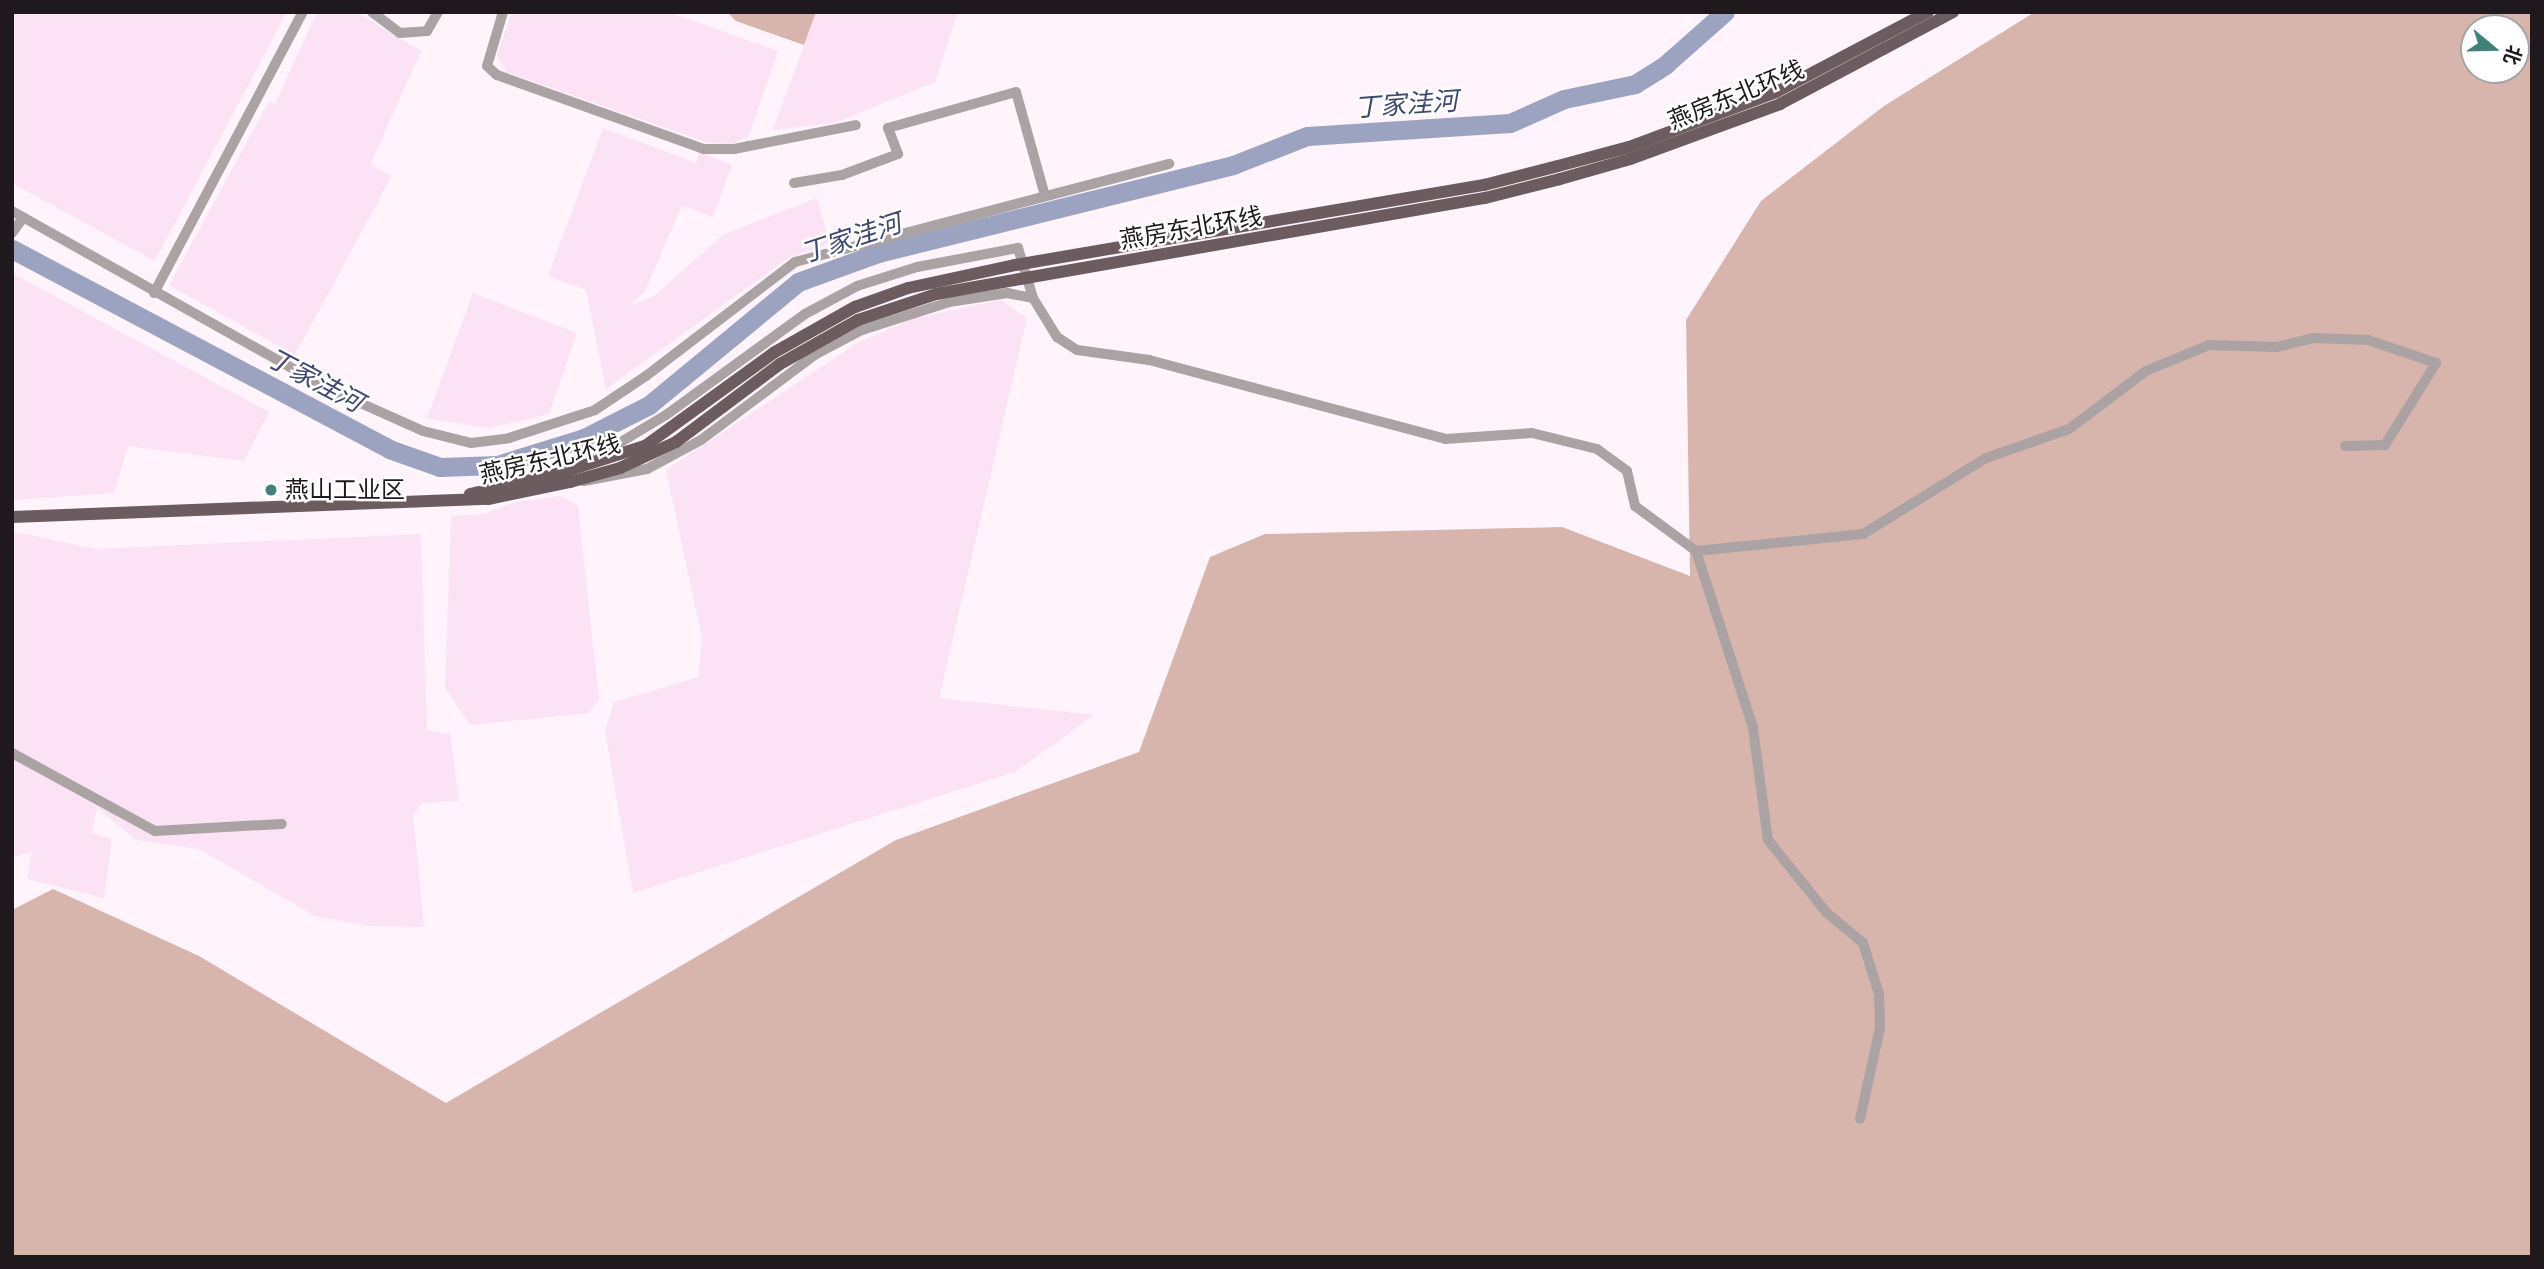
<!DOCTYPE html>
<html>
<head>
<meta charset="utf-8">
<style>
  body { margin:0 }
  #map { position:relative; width:2544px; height:1269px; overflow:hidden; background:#fff4fc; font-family:"PT Sans Narrow","Noto Sans SC",sans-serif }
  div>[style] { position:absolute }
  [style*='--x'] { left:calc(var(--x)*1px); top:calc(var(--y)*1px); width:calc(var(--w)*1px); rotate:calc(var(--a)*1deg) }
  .built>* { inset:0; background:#fbe2f5 }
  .forest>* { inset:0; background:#d8b5ac }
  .river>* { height:19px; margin:-9.5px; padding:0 9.5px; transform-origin:9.5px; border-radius:9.5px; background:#9ba3c0 }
  .minor>* { height:10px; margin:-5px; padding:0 5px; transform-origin:5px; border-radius:5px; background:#aba2a3 }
  .major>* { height:12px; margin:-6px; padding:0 6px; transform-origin:6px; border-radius:6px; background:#6c5c5f }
  .major-bridge>* { height:12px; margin:-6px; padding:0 6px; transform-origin:6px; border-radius:6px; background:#6c5c5f }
  .dots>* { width:19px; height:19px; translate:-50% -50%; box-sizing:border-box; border:4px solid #fff; border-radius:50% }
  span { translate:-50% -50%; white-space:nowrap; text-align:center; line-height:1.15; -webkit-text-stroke:5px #fff; paint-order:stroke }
  .street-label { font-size:24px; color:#1f191d }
  .poi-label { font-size:24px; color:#1f191d }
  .left { translate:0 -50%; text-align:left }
  .water-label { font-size:26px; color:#3f4873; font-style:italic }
  .frame { position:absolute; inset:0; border:14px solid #1f191d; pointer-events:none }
  .north { position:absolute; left:2460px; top:14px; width:70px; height:70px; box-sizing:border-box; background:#fff; border:2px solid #a5a3a5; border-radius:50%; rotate:109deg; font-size:19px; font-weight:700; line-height:28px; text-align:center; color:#1f191d }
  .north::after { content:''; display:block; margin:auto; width:24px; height:32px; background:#3e8379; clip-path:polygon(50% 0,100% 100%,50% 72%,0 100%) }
</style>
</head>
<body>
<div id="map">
  <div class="built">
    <i style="clip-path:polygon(12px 12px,287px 12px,155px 261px,12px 183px)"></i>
    <i style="clip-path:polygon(317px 12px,356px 12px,421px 51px,371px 163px,391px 177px,295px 355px,169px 285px,269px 101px,275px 104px)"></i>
    <i style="clip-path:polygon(512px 12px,668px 12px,778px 51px,749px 136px,731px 144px,706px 142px,506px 72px,497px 55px)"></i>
    <i style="clip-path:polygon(816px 12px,958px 12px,935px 82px,834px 123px,773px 130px)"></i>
    <i style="clip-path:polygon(603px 128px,696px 163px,699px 152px,732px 165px,713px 217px,682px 205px,645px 291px,631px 305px,654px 296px,724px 234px,817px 198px,830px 244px,790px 257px,606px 389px,586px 290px,548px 276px)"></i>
    <i style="clip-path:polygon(12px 273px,269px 412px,244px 461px,128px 446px,114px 493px,12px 500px)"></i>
    <i style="clip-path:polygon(473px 293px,577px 333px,549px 414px,488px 428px,427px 418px)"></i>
    <i style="clip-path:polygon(1001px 300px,1027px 318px,939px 698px,1094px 715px,1015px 772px,633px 893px,605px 731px,614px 702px,698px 677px,702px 638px,666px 470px,857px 343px,915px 318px)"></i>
    <i style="clip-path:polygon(560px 496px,578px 506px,599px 700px,589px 713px,470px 725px,445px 688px,451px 516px,484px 514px,516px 502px)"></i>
    <i style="clip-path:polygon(21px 533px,96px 549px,421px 534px,427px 730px,450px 734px,459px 801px,422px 803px,413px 815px,424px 927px,368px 926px,315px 916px,199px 849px,136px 840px,97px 808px,92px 833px,112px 839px,104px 898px,27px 879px,32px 851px,12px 858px,12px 534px)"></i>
  </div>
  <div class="forest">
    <i style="clip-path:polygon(727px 12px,816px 12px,804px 45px,736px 21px)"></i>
    <i style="clip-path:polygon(evenodd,2035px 12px,2532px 12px,2532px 1257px,12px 1257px,12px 910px,53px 889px,199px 956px,446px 1103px,896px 840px,1139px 752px,1210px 557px,1265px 534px,1562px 527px,1690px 576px,1686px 320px,1761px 201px,1884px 106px,2035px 12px,2474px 28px,2516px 28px,2516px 70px,2474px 70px,2474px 28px)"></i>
  </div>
  <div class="river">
    <i style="--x:12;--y:249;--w:427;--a:27.9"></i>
    <i style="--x:389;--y:449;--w:54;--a:19.4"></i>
    <i style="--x:440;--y:467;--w:57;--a:-2"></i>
    <i style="--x:497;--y:465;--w:91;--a:-17.2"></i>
    <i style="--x:584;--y:438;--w:73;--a:-26.9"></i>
    <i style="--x:649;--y:405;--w:193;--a:-39.5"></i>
    <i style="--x:798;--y:282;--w:85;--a:-19.9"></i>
    <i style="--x:878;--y:253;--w:366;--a:-13.9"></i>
    <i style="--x:1233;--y:165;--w:79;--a:-21.4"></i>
    <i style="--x:1307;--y:136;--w:203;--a:-3.7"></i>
    <i style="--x:1510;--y:123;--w:59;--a:-24"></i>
    <i style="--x:1564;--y:99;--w:73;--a:-11.9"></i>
    <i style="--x:1635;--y:84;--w:36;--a:-32"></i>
    <i style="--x:1665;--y:65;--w:80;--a:-41.5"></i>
  </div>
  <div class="minor">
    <i style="--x:372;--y:12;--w:35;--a:37"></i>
    <i style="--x:400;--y:33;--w:27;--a:-4"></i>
    <i style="--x:427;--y:31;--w:22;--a:-60"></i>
    <i style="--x:503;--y:12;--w:56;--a:106.5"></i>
    <i style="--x:487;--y:66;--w:13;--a:42"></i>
    <i style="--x:497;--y:75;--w:220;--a:19.7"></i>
    <i style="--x:704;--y:149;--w:30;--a:0"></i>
    <i style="--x:734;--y:149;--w:124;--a:-11.1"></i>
    <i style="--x:794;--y:183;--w:49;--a:-9.5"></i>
    <i style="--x:842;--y:175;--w:60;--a:-20.6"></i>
    <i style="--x:898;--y:154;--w:28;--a:-111"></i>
    <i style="--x:888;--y:128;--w:133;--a:-15.7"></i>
    <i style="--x:1016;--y:92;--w:108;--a:74.4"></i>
    <i style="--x:12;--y:211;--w:364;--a:29.3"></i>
    <i style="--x:329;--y:389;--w:103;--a:24.1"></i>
    <i style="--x:423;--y:431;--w:49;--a:14"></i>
    <i style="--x:471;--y:443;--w:38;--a:-7"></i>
    <i style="--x:509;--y:438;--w:90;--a:-18"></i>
    <i style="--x:595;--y:410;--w:61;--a:-33.7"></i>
    <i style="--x:646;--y:376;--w:188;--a:-37.4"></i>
    <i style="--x:795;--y:262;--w:387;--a:-14.7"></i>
    <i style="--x:12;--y:233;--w:17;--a:-54"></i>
    <i style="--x:154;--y:293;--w:318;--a:-62.1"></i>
    <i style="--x:596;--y:457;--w:82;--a:-31"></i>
    <i style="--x:666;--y:415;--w:172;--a:-36"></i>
    <i style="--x:805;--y:314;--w:59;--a:-28.3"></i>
    <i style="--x:857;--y:286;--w:63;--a:-17.6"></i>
    <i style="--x:917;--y:267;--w:103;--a:-10.7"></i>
    <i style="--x:1018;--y:248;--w:52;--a:73.3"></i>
    <i style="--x:1033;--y:298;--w:46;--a:58.4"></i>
    <i style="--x:1057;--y:337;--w:24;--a:33"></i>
    <i style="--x:1077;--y:350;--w:73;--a:7.9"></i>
    <i style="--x:1149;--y:360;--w:306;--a:14.9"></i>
    <i style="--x:1445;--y:439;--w:87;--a:-3.9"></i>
    <i style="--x:1532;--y:433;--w:67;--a:13.8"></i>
    <i style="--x:1597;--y:449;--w:37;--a:36"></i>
    <i style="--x:1627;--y:471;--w:36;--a:77"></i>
    <i style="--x:1635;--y:506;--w:76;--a:36.4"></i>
    <i style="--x:1696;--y:551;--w:168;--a:-5.8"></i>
    <i style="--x:1863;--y:534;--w:145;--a:-31.7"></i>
    <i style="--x:1986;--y:458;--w:88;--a:-19.3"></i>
    <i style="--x:2069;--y:429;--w:96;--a:-37"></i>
    <i style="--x:2146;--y:371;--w:68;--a:-22.4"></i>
    <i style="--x:2209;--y:345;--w:68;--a:1.7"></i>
    <i style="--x:2277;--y:347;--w:37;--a:-14"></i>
    <i style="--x:2313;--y:338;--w:55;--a:2.1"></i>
    <i style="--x:2368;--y:340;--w:72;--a:18.7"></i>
    <i style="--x:2436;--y:363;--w:97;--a:121.9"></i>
    <i style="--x:2385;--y:445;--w:40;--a:178.6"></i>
    <i style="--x:584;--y:481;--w:64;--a:-10.8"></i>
    <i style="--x:647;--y:469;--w:61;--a:-28.2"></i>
    <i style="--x:701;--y:440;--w:144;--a:-36.8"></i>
    <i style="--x:816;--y:354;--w:52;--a:-27.6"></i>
    <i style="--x:862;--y:330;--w:91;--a:-17.8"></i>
    <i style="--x:949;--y:302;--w:59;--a:-8.8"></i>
    <i style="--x:1007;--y:293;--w:26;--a:11"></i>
    <i style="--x:1696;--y:551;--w:186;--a:72.1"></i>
    <i style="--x:1753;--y:728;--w:113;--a:82.4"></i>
    <i style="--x:1768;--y:840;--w:94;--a:51.1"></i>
    <i style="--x:1827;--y:913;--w:47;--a:39.8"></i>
    <i style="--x:1863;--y:943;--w:53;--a:72.6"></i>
    <i style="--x:1879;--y:994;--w:34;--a:88"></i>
    <i style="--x:1880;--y:1028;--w:93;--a:102.4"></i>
    <i style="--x:12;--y:753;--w:163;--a:28.6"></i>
    <i style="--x:155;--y:831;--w:127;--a:-3.2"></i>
  </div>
  <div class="major">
    <i style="--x:470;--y:494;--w:89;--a:-12.9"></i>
    <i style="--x:557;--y:474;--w:92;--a:-17.7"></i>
    <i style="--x:645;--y:446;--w:160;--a:-35.9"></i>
    <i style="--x:775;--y:352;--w:92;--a:-29.4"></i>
    <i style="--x:855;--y:307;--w:56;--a:-19.7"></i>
    <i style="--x:908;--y:288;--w:109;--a:-12.1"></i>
    <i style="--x:12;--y:517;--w:476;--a:-2.2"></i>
    <i style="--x:488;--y:499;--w:84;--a:-11.7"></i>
    <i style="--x:570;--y:482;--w:52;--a:-15.6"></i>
    <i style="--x:620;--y:468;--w:62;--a:-24.9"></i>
    <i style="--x:676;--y:442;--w:130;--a:-36.9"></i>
    <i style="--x:780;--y:364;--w:90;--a:-29.4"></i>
    <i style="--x:858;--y:320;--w:82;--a:-18.4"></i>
    <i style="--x:936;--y:294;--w:85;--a:-10.1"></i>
  </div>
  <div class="major-bridge">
    <i style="--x:1015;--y:265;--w:476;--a:-9.7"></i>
    <i style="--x:1484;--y:185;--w:76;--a:-14.4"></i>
    <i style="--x:1558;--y:166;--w:73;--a:-15"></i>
    <i style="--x:1629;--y:147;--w:157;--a:-20.5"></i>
    <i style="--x:1776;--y:92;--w:172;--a:-27.8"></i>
    <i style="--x:1020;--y:279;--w:472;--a:-9.9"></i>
    <i style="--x:1485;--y:198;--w:77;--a:-14.2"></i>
    <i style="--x:1560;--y:179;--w:73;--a:-15.9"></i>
    <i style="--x:1630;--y:159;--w:160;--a:-20.1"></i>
    <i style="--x:1780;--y:104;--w:196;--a:-28"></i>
  </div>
  <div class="dots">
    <i style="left:271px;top:490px;background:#3e8379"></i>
  </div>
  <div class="street-label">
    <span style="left:1736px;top:95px;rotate:-22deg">燕房东北环线</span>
    <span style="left:1191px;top:228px;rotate:-10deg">燕房东北环线</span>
    <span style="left:550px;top:459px;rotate:-13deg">燕房东北环线</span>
  </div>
  <div class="poi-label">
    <span class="left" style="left:285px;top:490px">燕山工业区</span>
  </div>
  <div class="water-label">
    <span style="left:1406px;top:104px;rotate:-4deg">丁家洼河</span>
    <span style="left:851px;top:238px;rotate:-18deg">丁家洼河</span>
    <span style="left:315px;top:380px;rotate:28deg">丁家洼河</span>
  </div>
  <div class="frame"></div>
  <div class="north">北</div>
</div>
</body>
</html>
